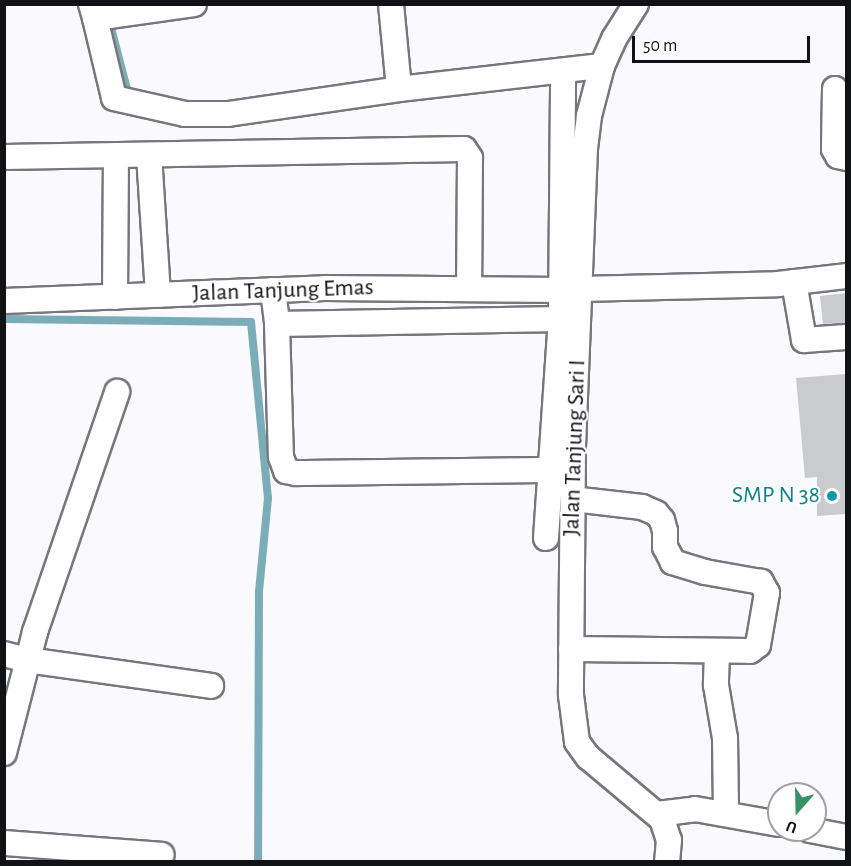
<!DOCTYPE html>
<html>
<head>
<meta charset="utf-8">
<style>
  body { margin:0 }
  #map { position:relative; width:851px; height:866px; overflow:hidden; background:#f9f9fe; font-family:"Alegreya Sans",sans-serif }
  div>[style] { position:absolute }
  [style*='--x'] { left:calc(var(--x)*1px); top:calc(var(--y)*1px); width:calc(var(--w)*1px); rotate:calc(var(--a)*1deg) }
  .stream>* { height:8px; margin:-4px; padding:0 4px; transform-origin:4px; border-radius:4px; background:#7badb9 }
  .building>* { inset:0; background:#cacbcf }
  .roads { filter:drop-shadow(2px 0 #76777a) drop-shadow(-2px 0 #76777a) drop-shadow(0 2px #76777a) drop-shadow(0 -2px #76777a) }
  .minor>* { height:24px; margin:-12px; padding:0 12px; transform-origin:12px; border-radius:12px; background:#fff }
  .dots>* { width:16px; height:16px; translate:-50% -50%; box-sizing:border-box; border:3px solid #fff; border-radius:50% }
  span { translate:-50% -50%; white-space:nowrap; text-align:center; line-height:1.15; -webkit-text-stroke:4.5px #fff; paint-order:stroke }
  .street-label { font-size:24px; color:#111213 }
  .culture-label { font-size:24px; color:#0d838f }
  .right { translate:-100% -50%; text-align:right }
  .frame { position:absolute; inset:0; border:6px solid #111213; pointer-events:none }
  .north { position:absolute; left:767px; top:782px; width:60px; height:60px; box-sizing:border-box; background:#fff; border:2px solid #a0a0a1; border-radius:50%; rotate:200deg; font-size:16px; font-weight:700; line-height:24px; text-align:center; color:#111213 }
  .north::after { content:''; display:block; margin:auto; width:21px; height:27px; background:#379268; clip-path:polygon(50% 0,100% 100%,50% 72%,0 100%) }
  .scale { position:absolute; left:632px; top:36px; width:178px; height:27px; box-sizing:border-box; border:3px solid #111213; border-top:0; padding-left:8px; font-size:18px; line-height:21px; white-space:nowrap; color:#111213; -webkit-text-stroke:4px #fff; paint-order:stroke }
</style>
</head>
<body>
<div id="map">
  <div class="stream">
    <i style="--x:109;--y:20;--w:80;--a:75.4"></i>
    <i style="--x:4;--y:319;--w:247;--a:0.7"></i>
    <i style="--x:251;--y:322;--w:177;--a:84.5"></i>
    <i style="--x:268;--y:498;--w:93;--a:95.5"></i>
    <i style="--x:259;--y:591;--w:271;--a:90.2"></i>
  </div>
  <div class="building">
    <i style="clip-path:polygon(846px 293px,846px 323px,823px 324px,820px 296px)"></i>
    <i style="clip-path:polygon(846px 374px,846px 514px,817px 516px,817px 477px,805px 478px,796px 378px)"></i>
  </div>
  <div class="roads">
    <div class="minor">
      <i style="--x:91;--y:4;--w:15;--a:74"></i>
      <i style="--x:95;--y:18;--w:100;--a:-8"></i>
      <i style="--x:391;--y:4;--w:85;--a:84.6"></i>
      <i style="--x:636;--y:4;--w:41;--a:122.2"></i>
      <i style="--x:614;--y:39;--w:30;--a:114"></i>
      <i style="--x:602;--y:66;--w:52;--a:104.6"></i>
      <i style="--x:589;--y:116;--w:32;--a:97"></i>
      <i style="--x:585;--y:148;--w:304;--a:92.3"></i>
      <i style="--x:573;--y:452;--w:243;--a:90.5"></i>
      <i style="--x:571;--y:695;--w:47;--a:82.7"></i>
      <i style="--x:577;--y:742;--w:19;--a:54"></i>
      <i style="--x:588;--y:757;--w:97;--a:40"></i>
      <i style="--x:662;--y:819;--w:22;--a:72"></i>
      <i style="--x:669;--y:840;--w:22;--a:95"></i>
      <i style="--x:95;--y:18;--w:82;--a:76.6"></i>
      <i style="--x:114;--y:98;--w:73;--a:12.7"></i>
      <i style="--x:185;--y:114;--w:43;--a:0"></i>
      <i style="--x:228;--y:114;--w:173;--a:-8.3"></i>
      <i style="--x:399;--y:89;--w:204;--a:-6.5"></i>
      <i style="--x:835;--y:89;--w:60;--a:91"></i>
      <i style="--x:834;--y:149;--w:8;--a:60"></i>
      <i style="--x:838;--y:156;--w:8;--a:14"></i>
      <i style="--x:149;--y:155;--w:140;--a:86.3"></i>
      <i style="--x:4;--y:157;--w:460;--a:-1"></i>
      <i style="--x:464;--y:149;--w:11;--a:56"></i>
      <i style="--x:470;--y:158;--w:131;--a:90.4"></i>
      <i style="--x:794;--y:282;--w:59;--a:80.2"></i>
      <i style="--x:804;--y:340;--w:42;--a:-4.1"></i>
      <i style="--x:580;--y:289;--w:198;--a:-1.4"></i>
      <i style="--x:778;--y:284;--w:68;--a:-6.7"></i>
      <i style="--x:273;--y:290;--w:34;--a:83"></i>
      <i style="--x:277;--y:324;--w:133;--a:88.3"></i>
      <i style="--x:281;--y:457;--w:15;--a:70"></i>
      <i style="--x:286;--y:471;--w:10;--a:11"></i>
      <i style="--x:296;--y:473;--w:255;--a:-0.7"></i>
      <i style="--x:115;--y:297;--w:142;--a:-89.6"></i>
      <i style="--x:4;--y:301;--w:321;--a:-2.3"></i>
      <i style="--x:325;--y:288;--w:237;--a:0.5"></i>
      <i style="--x:277;--y:324;--w:301;--a:-1"></i>
      <i style="--x:546;--y:538;--w:220;--a:-86.1"></i>
      <i style="--x:561;--y:319;--w:248;--a:-89.5"></i>
      <i style="--x:571;--y:649;--w:179;--a:0.6"></i>
      <i style="--x:750;--y:651;--w:10;--a:-37"></i>
      <i style="--x:758;--y:645;--w:53;--a:-80.2"></i>
      <i style="--x:767;--y:593;--w:13;--a:-119"></i>
      <i style="--x:761;--y:582;--w:57;--a:-169.9"></i>
      <i style="--x:705;--y:572;--w:34;--a:-163"></i>
      <i style="--x:673;--y:562;--w:17;--a:-118"></i>
      <i style="--x:665;--y:547;--w:16;--a:-90"></i>
      <i style="--x:665;--y:531;--w:11;--a:-105"></i>
      <i style="--x:662;--y:520;--w:9;--a:-131"></i>
      <i style="--x:656;--y:513;--w:15;--a:-157"></i>
      <i style="--x:642;--y:507;--w:69;--a:-173.4"></i>
      <i style="--x:717;--y:652;--w:33;--a:92"></i>
      <i style="--x:716;--y:685;--w:54;--a:80.4"></i>
      <i style="--x:725;--y:738;--w:76;--a:89.2"></i>
      <i style="--x:4;--y:654;--w:24;--a:15"></i>
      <i style="--x:27;--y:660;--w:186;--a:8"></i>
      <i style="--x:4;--y:753;--w:125;--a:-75.6"></i>
      <i style="--x:35;--y:632;--w:254;--a:-71.1"></i>
      <i style="--x:657;--y:814;--w:38;--a:-7"></i>
      <i style="--x:695;--y:809;--w:85;--a:10.1"></i>
      <i style="--x:810;--y:830;--w:37;--a:11"></i>
      <i style="--x:4;--y:843;--w:158;--a:4.3"></i>
    </div>
  </div>
  <div class="dots">
    <i style="left:832px;top:496px;background:#0f9aa8"></i>
  </div>
  <div class="street-label">
    <span style="left:283px;top:291px;rotate:-2deg">Jalan Tanjung Emas</span>
    <span style="left:575px;top:448px;rotate:-88deg">Jalan Tanjung Sari I</span>
  </div>
  <div class="culture-label">
    <span class="right" style="left:820px;top:496px">SMP N 38</span>
  </div>
  <div class="frame"></div>
  <div class="north">U</div>
  <div class="scale">50 m</div>
</div>
</body>
</html>
